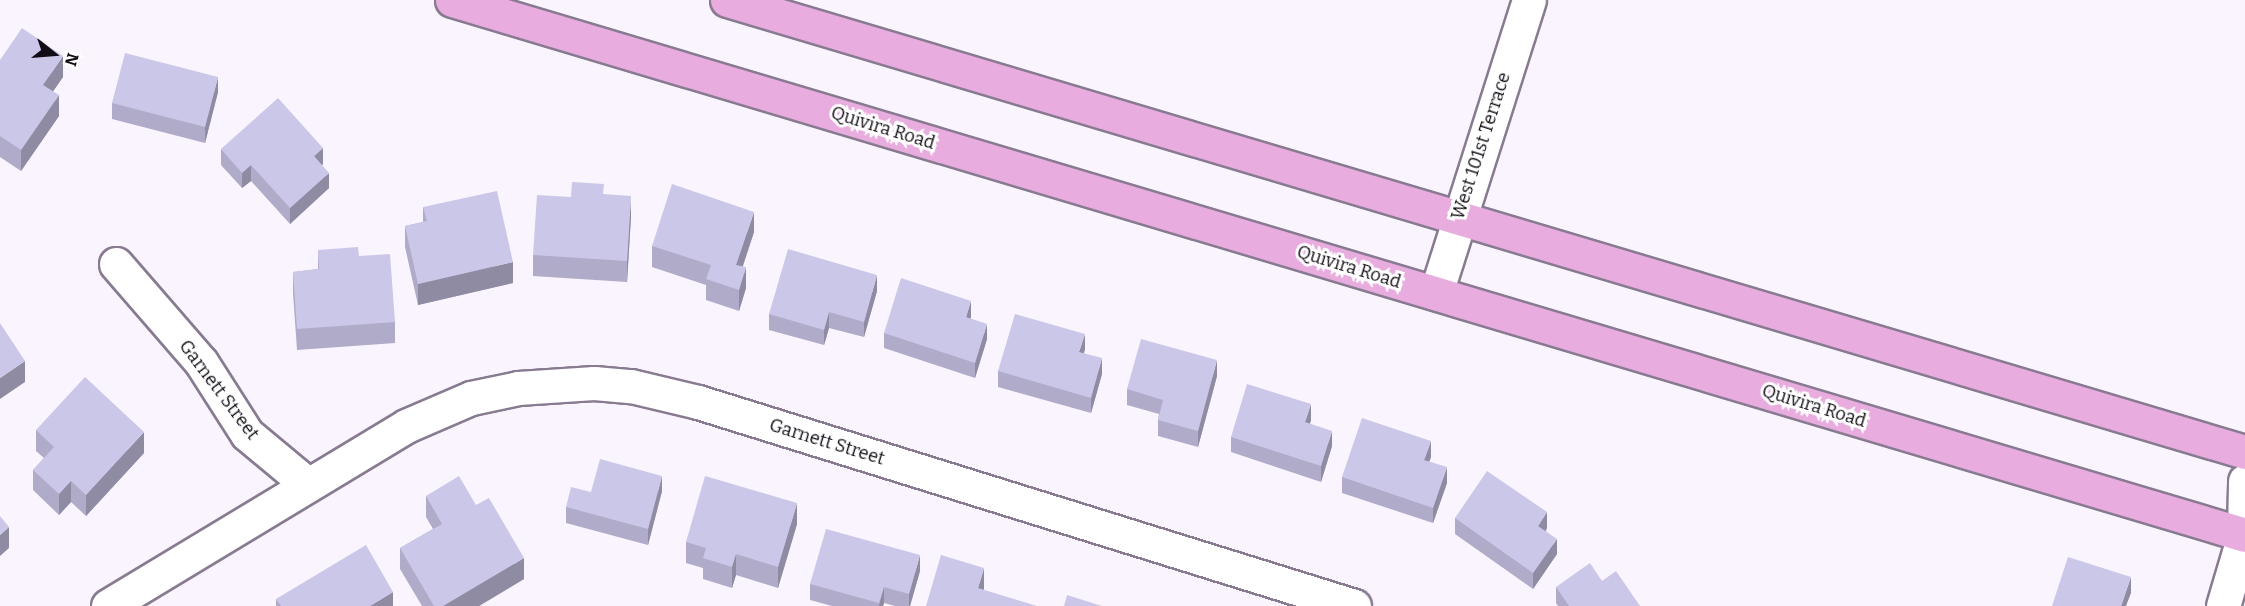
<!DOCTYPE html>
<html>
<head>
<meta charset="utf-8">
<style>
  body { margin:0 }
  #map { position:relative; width:2245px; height:606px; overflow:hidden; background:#faf4fe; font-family:Bitter,serif }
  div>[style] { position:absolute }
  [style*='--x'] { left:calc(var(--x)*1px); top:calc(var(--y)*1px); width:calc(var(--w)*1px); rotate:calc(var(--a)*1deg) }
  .roads { filter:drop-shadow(2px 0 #887b91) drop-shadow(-2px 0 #887b91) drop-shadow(0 2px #887b91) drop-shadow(0 -2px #887b91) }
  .minor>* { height:33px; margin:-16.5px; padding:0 16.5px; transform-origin:16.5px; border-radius:16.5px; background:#fff }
  .primary>* { height:33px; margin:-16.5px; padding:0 16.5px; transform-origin:16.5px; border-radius:16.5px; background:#e8acdf }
  .wall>* { inset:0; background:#afabc8 }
  .shaded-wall>* { inset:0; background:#8e8ba3 }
  .building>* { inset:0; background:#cbc7e9 }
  span { translate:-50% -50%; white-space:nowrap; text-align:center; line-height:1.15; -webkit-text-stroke:6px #fff; paint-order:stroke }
  .street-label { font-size:18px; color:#120d15 }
  .north { position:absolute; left:24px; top:24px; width:60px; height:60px; -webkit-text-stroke:4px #fff; paint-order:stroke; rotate:107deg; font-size:16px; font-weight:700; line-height:24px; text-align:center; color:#120d15 }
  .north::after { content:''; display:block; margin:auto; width:21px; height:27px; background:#120d15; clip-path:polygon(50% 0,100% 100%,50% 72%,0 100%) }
</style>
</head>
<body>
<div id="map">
  <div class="roads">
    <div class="minor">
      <i style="--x:116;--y:264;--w:130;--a:49.1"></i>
      <i style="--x:201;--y:362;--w:85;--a:57.4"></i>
      <i style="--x:247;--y:434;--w:77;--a:39.7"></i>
      <i style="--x:1436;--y:293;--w:307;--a:-72.4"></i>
      <i style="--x:108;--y:606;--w:348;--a:-31.1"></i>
      <i style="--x:406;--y:426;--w:71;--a:-23.3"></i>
      <i style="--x:471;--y:398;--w:48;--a:-12"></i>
      <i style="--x:518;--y:388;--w:76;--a:-3.8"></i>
      <i style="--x:594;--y:383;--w:37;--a:5"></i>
      <i style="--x:631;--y:386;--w:69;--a:13.4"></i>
      <i style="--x:698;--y:402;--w:687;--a:17.27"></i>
      <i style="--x:2223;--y:606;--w:74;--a:-73.5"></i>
      <i style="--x:2244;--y:535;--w:54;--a:-88.9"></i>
    </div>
    <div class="primary">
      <i style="--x:452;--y:0;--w:1871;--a:16.61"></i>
      <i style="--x:727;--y:0;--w:1584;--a:16.58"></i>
    </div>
  </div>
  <div class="wall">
    <i style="clip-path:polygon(0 60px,63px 77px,53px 91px,59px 116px,21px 171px,0 157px)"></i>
    <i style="clip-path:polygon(218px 92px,205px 143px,112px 119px,112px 103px)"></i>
    <i style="clip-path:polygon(221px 149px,323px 164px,322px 165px,329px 188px,290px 224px,251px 181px,242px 188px,221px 165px)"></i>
    <i style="clip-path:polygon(604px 194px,631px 217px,627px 282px,533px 276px,533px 255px,571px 197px)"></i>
    <i style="clip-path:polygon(423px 207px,513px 283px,418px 305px,405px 247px,405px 226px,423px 222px)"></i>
    <i style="clip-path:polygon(754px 232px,743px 266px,746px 288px,739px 311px,706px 300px,706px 285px,652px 267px,652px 246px)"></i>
    <i style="clip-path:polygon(318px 250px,359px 256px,395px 322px,395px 343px,297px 350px,293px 293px,293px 272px,318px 269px)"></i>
    <i style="clip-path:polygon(877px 291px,864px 337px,829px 328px,824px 345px,769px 330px,769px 314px)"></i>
    <i style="clip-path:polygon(971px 317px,970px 318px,987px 339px,975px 378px,884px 348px,884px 333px)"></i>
    <i style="clip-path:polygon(1085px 349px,1084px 353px,1102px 374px,1091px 413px,998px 387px,998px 371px)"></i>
    <i style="clip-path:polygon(1217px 376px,1198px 447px,1158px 436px,1158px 420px,1159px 414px,1127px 405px,1127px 389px)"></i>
    <i style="clip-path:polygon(1311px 420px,1310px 424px,1332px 446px,1321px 482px,1231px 452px,1231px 437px)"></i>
    <i style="clip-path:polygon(36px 430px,144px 453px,86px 516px,71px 502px,59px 515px,33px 490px,33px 470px,44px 458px,36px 451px)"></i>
    <i style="clip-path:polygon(1431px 457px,1429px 462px,1447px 483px,1433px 523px,1342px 493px,1342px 477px)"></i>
    <i style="clip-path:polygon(662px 491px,648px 545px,566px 523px,566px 507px,591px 492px)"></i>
    <i style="clip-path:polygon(426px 496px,476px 505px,524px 579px,479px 606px,422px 606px,400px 569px,400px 548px,433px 529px,426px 517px)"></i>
    <i style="clip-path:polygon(1455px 518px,1547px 528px,1546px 531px,1557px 554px,1533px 589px,1455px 534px)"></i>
    <i style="clip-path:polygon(797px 524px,778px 588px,736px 575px,732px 588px,703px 579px,703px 568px,686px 563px,686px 542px)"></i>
    <i style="clip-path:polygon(920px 571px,910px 606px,895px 606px,884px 603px,883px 606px,832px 606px,810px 600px,810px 584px)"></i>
    <i style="clip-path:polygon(1602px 581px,1640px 606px,1558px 606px,1556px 603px,1556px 587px)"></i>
    <i style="clip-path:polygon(276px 599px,393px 606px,276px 606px)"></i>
  </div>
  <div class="shaded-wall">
    <i style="clip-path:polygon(63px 56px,63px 77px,43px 106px,43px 85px)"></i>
    <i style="clip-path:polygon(218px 77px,218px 92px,205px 143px,205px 127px)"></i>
    <i style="clip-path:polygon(59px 95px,59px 116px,21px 171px,21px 150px)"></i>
    <i style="clip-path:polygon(323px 148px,323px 164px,314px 171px,314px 156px)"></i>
    <i style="clip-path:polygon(251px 165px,251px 181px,242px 188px,242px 173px)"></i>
    <i style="clip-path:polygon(329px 173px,329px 188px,290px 224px,290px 208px)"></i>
    <i style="clip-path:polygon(631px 196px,631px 217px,627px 282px,627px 261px)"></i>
    <i style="clip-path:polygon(754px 212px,754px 232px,736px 286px,736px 265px)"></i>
    <i style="clip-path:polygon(513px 262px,513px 283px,418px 305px,418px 284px)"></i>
    <i style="clip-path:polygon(746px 267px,746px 288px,739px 311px,739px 290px)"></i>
    <i style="clip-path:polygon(877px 275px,877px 291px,864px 337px,864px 322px)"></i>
    <i style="clip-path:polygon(971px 301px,971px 317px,966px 332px,966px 317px)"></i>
    <i style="clip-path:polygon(829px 312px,829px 328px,824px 345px,824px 330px)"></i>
    <i style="clip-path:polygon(987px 324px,987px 339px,975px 378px,975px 363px)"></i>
    <i style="clip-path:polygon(1085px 334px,1085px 349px,1079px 367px,1079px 352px)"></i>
    <i style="clip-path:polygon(1102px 358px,1102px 374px,1091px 413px,1091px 398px)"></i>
    <i style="clip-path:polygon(1217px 360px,1217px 376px,1198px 447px,1198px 431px)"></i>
    <i style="clip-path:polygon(25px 361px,25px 382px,0 399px,0 378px)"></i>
    <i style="clip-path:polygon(1311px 404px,1311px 420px,1305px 438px,1305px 422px)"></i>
    <i style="clip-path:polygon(1332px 431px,1332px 446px,1321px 482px,1321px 466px)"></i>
    <i style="clip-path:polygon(144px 432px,144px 453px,86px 516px,86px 495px)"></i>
    <i style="clip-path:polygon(1431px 441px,1431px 457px,1424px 476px,1424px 460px)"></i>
    <i style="clip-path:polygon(1447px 467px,1447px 483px,1433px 523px,1433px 508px)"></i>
    <i style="clip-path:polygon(662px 476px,662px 491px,648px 545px,648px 529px)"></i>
    <i style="clip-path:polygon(71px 481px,71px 502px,59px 515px,59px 494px)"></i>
    <i style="clip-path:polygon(797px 503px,797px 524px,778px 588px,778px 567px)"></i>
    <i style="clip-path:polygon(1547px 512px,1547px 528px,1538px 541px,1538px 526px)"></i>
    <i style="clip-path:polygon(9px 527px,9px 548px,0 556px,0 535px)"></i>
    <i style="clip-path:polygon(1557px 539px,1557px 554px,1533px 589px,1533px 573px)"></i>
    <i style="clip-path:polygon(736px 554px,736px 575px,732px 588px,732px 567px)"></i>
    <i style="clip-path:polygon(920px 555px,920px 571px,910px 606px,909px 606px,909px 594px)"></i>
    <i style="clip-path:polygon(524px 558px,524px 579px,479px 606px,443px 606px)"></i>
    <i style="clip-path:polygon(984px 568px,984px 589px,979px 606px,978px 588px)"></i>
    <i style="clip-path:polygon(2131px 577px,2131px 593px,2126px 606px,2121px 606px)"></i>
    <i style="clip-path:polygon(884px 587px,884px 603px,883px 606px,879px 606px)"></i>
    <i style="clip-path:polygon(393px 592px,393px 606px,370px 606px)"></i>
  </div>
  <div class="building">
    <i style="clip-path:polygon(22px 28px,63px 56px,43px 85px,59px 95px,21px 150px,0 136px,0 60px)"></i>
    <i style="clip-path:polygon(125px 53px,218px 77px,205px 127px,112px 103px)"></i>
    <i style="clip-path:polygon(278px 98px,323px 148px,314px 156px,329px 173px,290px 208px,251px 165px,242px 173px,221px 149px)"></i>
    <i style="clip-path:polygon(572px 182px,604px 184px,603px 194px,631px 196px,627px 261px,533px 255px,537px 195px,571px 197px)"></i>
    <i style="clip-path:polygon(672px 184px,754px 212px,736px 265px,746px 267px,739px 290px,706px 279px,711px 265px,652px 246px)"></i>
    <i style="clip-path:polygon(497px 191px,513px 262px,418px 284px,405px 226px,427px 221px,423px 207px)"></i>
    <i style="clip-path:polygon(358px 247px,359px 256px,390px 254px,395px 322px,297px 329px,293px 272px,319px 269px,318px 250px)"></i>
    <i style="clip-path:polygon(788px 249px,877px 275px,864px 322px,829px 312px,824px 330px,769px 314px)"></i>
    <i style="clip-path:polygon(901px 278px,971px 301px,966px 317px,987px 324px,975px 363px,884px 333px)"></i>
    <i style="clip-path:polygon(1015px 314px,1085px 334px,1079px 352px,1102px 358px,1091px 398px,998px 371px)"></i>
    <i style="clip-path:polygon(0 323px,25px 361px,0 378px)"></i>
    <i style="clip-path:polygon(1141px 339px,1217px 360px,1198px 431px,1158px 420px,1163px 400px,1127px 389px)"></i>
    <i style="clip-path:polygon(85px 377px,144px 432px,86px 495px,71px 481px,59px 494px,33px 470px,54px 447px,36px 430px)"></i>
    <i style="clip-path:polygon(1247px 384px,1311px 404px,1305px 422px,1332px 431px,1321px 466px,1231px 437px)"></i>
    <i style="clip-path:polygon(1362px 418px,1431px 441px,1424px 460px,1447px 467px,1433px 508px,1342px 477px)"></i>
    <i style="clip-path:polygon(600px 459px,662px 476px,648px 529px,566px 507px,571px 487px,591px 492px)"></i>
    <i style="clip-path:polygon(1487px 471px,1547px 512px,1538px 526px,1557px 539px,1533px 573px,1455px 518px)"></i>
    <i style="clip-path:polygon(459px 476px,476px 505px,489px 498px,524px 558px,443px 606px,434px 606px,400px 548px,442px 524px,426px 496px)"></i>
    <i style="clip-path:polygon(705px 476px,797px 503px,778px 567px,736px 554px,732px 567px,703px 558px,706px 548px,686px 542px)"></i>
    <i style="clip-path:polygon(0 516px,9px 527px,0 535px)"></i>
    <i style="clip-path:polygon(826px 529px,920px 555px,909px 594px,884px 587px,879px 603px,810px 584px)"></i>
    <i style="clip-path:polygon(366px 545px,393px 592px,370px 606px,281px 606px,276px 599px)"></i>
    <i style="clip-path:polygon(941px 555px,984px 568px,978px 588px,1037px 606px,926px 606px)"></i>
    <i style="clip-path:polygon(2068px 557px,2131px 577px,2121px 606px,2052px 606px)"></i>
    <i style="clip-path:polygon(1590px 563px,1602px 581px,1616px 571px,1640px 606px,1569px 606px,1556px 587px)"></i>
    <i style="clip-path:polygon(1067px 595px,1102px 606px,1064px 606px)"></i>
  </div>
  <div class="street-label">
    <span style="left:883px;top:128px;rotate:17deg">Quivira Road</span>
    <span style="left:1481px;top:146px;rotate:-72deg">West 101st Terrace</span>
    <span style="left:1349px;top:267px;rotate:17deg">Quivira Road</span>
    <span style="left:219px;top:390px;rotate:53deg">Garnett Street</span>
    <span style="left:1814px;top:406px;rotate:17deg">Quivira Road</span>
    <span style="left:827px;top:442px;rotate:17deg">Garnett Street</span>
  </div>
  <div class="north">N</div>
</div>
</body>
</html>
